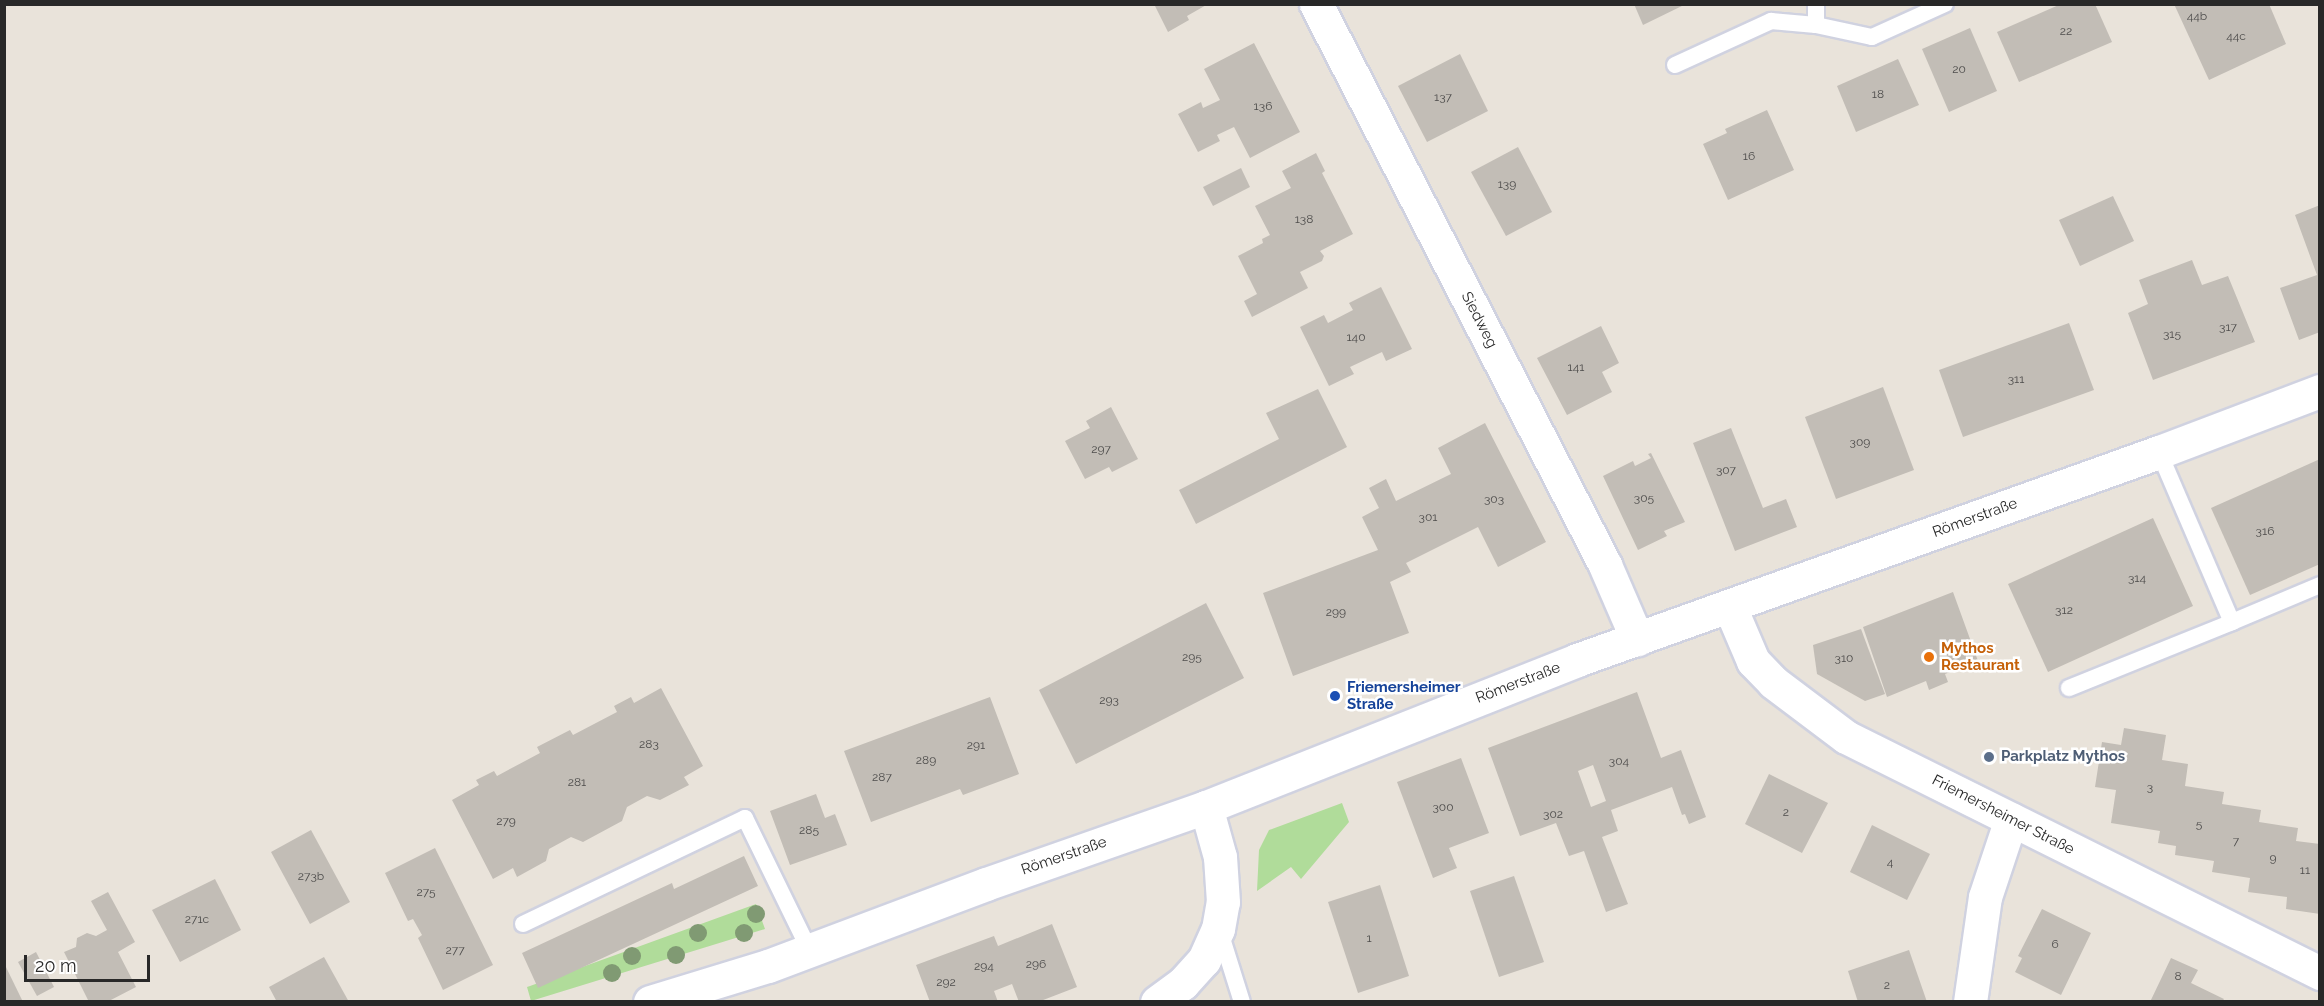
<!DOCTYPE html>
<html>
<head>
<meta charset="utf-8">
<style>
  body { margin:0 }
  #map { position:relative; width:2324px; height:1006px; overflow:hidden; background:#e9e3da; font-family:Raleway,sans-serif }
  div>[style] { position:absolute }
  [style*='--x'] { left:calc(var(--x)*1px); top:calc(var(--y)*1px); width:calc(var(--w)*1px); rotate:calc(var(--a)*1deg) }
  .green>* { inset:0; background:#b0dc9a }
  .building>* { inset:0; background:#c2bdb6 }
  .roads { filter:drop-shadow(2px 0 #d0d2e0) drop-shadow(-2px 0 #d0d2e0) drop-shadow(0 2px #d0d2e0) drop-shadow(0 -2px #d0d2e0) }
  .lane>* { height:16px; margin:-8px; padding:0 8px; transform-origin:8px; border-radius:8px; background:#fff }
  .street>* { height:33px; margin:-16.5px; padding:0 16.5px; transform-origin:16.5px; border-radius:16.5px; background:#fff }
  .secondary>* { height:33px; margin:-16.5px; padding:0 16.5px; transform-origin:16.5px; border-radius:16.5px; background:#fff }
  .trees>* { width:18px; height:18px; margin:-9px; border-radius:50%; background:#809a73 }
  .dots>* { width:16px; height:16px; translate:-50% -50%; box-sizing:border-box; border:3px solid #fff; border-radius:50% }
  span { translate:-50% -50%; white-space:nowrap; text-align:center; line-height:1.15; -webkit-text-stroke:5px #fff; paint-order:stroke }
  .number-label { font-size:12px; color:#4e4d4c }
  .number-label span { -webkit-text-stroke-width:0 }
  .street-label { font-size:15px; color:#282828 }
  .food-label { font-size:15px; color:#c56008; font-weight:700 }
  .left { translate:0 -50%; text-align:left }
  .transit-label { font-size:15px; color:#164399; font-weight:700 }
  .service-label { font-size:15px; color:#4e5e75; font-weight:700 }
  .frame { position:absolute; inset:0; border:6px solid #282828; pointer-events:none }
  .scale { position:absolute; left:24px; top:955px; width:126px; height:27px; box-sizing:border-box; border:3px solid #282828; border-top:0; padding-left:8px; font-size:18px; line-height:21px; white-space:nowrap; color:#282828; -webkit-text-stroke:4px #fff; paint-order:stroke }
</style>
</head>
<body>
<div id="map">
  <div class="green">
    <i style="clip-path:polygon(1342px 803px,1349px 822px,1301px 879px,1291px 867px,1257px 891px,1259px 850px,1269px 830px)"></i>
    <i style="clip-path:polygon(756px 904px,765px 929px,531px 1001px,527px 987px,530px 986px)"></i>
  </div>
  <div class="building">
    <i style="clip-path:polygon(1157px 4px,1208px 4px,1187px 16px,1189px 20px,1168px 32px,1155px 6px)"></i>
    <i style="clip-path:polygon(1634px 4px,1686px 4px,1643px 25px)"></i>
    <i style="clip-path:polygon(2061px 4px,2095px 4px,2112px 42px,2019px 82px,1997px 32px)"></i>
    <i style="clip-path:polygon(2174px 4px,2269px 4px,2286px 44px,2209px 80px)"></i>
    <i style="clip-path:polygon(1970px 28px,1997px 91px,1949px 112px,1922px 49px)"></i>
    <i style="clip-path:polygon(1254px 43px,1300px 132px,1250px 158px,1234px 127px,1217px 135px,1220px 141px,1198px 152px,1178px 114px,1201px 102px,1203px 108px,1220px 100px,1204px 69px)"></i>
    <i style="clip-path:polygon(1460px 54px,1488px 111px,1427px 142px,1398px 86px)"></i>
    <i style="clip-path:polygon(1898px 59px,1919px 105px,1856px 132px,1837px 86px)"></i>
    <i style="clip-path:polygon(1767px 110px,1794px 170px,1728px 200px,1703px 144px,1727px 133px,1725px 129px)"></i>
    <i style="clip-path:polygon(1518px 147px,1552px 212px,1506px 236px,1471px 172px)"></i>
    <i style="clip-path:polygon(1316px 153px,1325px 171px,1322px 173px,1353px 234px,1320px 251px,1324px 256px,1322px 261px,1300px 272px,1308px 288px,1252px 317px,1244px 301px,1257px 294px,1238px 256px,1263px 243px,1262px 239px,1270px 235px,1255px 206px,1291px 188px,1282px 171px)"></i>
    <i style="clip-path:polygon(1241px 168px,1250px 187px,1213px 206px,1203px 187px)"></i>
    <i style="clip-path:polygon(2113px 196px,2134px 241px,2080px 266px,2059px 220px)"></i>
    <i style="clip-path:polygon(2320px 205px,2320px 332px,2299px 340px,2280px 288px,2317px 275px,2295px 215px)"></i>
    <i style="clip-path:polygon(2192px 260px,2202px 285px,2228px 276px,2255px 342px,2153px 380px,2128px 313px,2148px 304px,2139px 280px)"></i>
    <i style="clip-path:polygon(1381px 287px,1412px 349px,1386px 361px,1382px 352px,1350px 367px,1354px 374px,1329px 386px,1300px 327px,1324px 315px,1328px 323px,1353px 310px,1349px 303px)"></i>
    <i style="clip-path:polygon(2069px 323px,2094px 390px,1963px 437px,1939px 370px)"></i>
    <i style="clip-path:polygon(1601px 326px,1619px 363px,1602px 372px,1612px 392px,1567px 415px,1537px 358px)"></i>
    <i style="clip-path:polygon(1883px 387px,1914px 470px,1836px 499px,1805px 417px)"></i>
    <i style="clip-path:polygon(1318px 389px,1347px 447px,1196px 524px,1179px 490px,1279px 439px,1266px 413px)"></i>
    <i style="clip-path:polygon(1111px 407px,1138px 459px,1112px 472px,1109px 467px,1085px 479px,1065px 441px,1090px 428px,1086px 421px)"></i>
    <i style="clip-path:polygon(1485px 423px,1546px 542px,1498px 567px,1478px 527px,1406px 563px,1411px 572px,1390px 582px,1409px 633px,1293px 676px,1263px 593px,1378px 550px,1362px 517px,1379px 508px,1369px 488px,1386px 479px,1396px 501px,1451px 474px,1438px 448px)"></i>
    <i style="clip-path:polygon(1731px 428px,1763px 508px,1786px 499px,1797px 527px,1735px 551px,1693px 443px)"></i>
    <i style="clip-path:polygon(1651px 453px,1685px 522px,1664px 531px,1667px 536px,1638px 550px,1603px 476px,1633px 461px,1635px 466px,1651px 458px,1648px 454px)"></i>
    <i style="clip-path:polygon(2320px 459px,2320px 564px,2250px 595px,2211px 508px)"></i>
    <i style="clip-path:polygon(2153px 518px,2193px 606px,2048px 672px,2008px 584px)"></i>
    <i style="clip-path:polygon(1953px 592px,1978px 661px,1945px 674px,1948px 682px,1929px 690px,1926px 681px,1887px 697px,1863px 627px)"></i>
    <i style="clip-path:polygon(1206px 603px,1244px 678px,1076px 764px,1039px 690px)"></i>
    <i style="clip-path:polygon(1861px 629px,1885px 694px,1865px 701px,1817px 674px,1813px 645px)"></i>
    <i style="clip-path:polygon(661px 688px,703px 766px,684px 777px,689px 785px,660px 800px,647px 796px,627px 807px,622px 821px,583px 842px,571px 837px,549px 849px,546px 861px,517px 877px,513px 868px,493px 879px,452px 800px,479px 785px,476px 780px,494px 771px,497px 776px,540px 753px,537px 747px,570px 730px,573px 735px,617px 712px,614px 706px,631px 697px,634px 703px)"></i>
    <i style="clip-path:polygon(evenodd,1637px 692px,1661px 758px,1681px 750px,1706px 817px,1689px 824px,1685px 814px,1682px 815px,1672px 787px,1611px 810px,1618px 831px,1602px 837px,1628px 904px,1606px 912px,1584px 851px,1569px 856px,1556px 823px,1520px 836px,1488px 748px,1637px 692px,1593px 765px,1606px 801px,1591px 807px,1578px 771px,1593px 765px)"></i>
    <i style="clip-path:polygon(990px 697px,1019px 774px,963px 795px,960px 789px,871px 822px,844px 751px)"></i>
    <i style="clip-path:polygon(2124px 728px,2166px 735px,2162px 760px,2188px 764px,2185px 786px,2224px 792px,2222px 804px,2261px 810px,2259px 822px,2298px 828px,2296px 841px,2320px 844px,2320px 914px,2286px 909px,2287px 897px,2248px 892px,2250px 878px,2212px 872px,2214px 861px,2175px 855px,2176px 846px,2158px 843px,2160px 831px,2111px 823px,2116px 790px,2095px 787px,2102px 742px,2121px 745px)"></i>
    <i style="clip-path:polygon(1461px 758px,1489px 833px,1449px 848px,1457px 868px,1433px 878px,1397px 782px)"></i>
    <i style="clip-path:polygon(1769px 774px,1828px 803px,1802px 853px,1745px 824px)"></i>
    <i style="clip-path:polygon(816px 794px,825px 818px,835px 814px,847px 845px,790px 865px,770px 811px)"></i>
    <i style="clip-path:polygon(1872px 825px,1930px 854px,1907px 900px,1850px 872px)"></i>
    <i style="clip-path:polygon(311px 830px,350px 902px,310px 924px,271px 852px)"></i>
    <i style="clip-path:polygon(435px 848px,493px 965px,443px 990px,418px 938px,422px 935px,413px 919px,408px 921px,385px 873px)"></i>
    <i style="clip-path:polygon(744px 856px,758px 886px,538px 988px,522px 953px,672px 883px,674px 889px)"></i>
    <i style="clip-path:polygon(1514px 876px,1544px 962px,1499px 977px,1470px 891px)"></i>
    <i style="clip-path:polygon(215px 879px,241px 930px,180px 962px,152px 910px)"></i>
    <i style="clip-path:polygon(1380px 885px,1409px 976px,1358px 993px,1328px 902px)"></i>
    <i style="clip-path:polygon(108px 892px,135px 942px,118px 952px,136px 987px,107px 1002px,89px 1002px,64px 952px,76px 947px,77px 938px,87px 933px,96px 936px,107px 930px,91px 901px)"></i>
    <i style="clip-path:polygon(2042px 909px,2091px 933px,2061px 995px,2015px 972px,2022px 958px,2018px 956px)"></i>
    <i style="clip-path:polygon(1052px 924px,1077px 987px,1038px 1002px,1019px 1002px,1012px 984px,994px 991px,998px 1002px,930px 1002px,916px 965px,994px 936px,998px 946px)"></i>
    <i style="clip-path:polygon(1909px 950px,1927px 1002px,1858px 1002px,1848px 971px)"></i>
    <i style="clip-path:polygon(36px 952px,54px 987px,37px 996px,18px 962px)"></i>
    <i style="clip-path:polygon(324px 957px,349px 1002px,277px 1002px,269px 987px)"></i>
    <i style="clip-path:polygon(2171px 958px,2198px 970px,2191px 983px,2224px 999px,2222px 1002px,2150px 1002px)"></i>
    <i style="clip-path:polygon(4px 963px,23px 1002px,4px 1002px)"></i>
  </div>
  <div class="roads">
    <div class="lane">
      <i style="--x:1816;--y:4;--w:21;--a:90"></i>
      <i style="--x:1816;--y:25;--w:57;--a:12.1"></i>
      <i style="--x:1872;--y:37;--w:80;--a:-24.3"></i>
      <i style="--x:1675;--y:65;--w:106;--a:-24.6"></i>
      <i style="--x:1771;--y:21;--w:45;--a:5.1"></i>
      <i style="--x:2159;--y:452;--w:185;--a:66.8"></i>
      <i style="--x:2232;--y:622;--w:95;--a:-22.8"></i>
      <i style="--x:2069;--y:688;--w:176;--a:-22"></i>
      <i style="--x:523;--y:924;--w:246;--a:-25.5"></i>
      <i style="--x:745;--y:818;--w:148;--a:64"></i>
      <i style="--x:1220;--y:932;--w:73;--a:72.6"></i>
    </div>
    <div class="street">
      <i style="--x:1316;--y:4;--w:631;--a:62.74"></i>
      <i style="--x:1605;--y:565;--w:81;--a:66.6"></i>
      <i style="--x:1730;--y:607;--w:59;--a:66.9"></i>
      <i style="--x:1753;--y:661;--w:29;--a:46"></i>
      <i style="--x:1773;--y:682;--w:91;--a:37"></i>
      <i style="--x:1846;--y:737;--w:530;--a:26.47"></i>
      <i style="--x:1157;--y:1002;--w:32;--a:-36"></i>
      <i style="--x:1183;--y:983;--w:31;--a:-48"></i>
      <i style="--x:1204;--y:960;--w:34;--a:-66"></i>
      <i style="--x:1218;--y:929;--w:27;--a:-80"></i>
      <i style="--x:1223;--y:902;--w:45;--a:-93.8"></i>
      <i style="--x:1220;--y:857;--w:52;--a:-105.6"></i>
      <i style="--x:1970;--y:1002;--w:106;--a:-81.9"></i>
      <i style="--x:1985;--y:897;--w:82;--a:-71.6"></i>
    </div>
    <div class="secondary">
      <i style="--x:650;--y:1002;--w:123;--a:-17"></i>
      <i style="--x:768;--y:966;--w:233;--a:-20.6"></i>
      <i style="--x:986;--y:884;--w:233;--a:-19.3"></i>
      <i style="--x:1206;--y:807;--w:399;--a:-21.6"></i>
      <i style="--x:1577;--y:660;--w:618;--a:-19.67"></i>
      <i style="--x:2159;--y:452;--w:172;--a:-20.8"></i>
    </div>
  </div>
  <div class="trees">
    <i style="left:756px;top:914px"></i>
    <i style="left:698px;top:933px"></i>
    <i style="left:744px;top:933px"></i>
    <i style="left:676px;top:955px"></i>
    <i style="left:632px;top:956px"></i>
    <i style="left:612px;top:973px"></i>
  </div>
  <div class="dots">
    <i style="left:1929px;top:657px;background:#e8710a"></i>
    <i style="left:1335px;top:696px;background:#1a4fb4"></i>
    <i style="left:1989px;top:757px;background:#5c6f8a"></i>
  </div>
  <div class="number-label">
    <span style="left:2197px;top:17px">44b</span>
    <span style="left:2066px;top:32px">22</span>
    <span style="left:2236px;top:37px">44c</span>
    <span style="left:1959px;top:70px">20</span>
    <span style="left:1878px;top:95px">18</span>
    <span style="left:1443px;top:98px">137</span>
    <span style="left:1263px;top:107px">136</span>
    <span style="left:1749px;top:157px">16</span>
    <span style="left:1507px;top:185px">139</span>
    <span style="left:1304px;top:220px">138</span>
    <span style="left:2228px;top:328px">317</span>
    <span style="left:2172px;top:335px">315</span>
    <span style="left:1356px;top:338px">140</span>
    <span style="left:1576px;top:368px">141</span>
    <span style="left:2016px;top:380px">311</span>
    <span style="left:1860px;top:443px">309</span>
    <span style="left:1101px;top:450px">297</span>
    <span style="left:1726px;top:471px">307</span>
    <span style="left:1644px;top:499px">305</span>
    <span style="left:1494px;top:500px">303</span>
    <span style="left:1428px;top:518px">301</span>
    <span style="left:2265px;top:532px">316</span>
    <span style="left:2137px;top:579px">314</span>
    <span style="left:2064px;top:611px">312</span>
    <span style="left:1336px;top:613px">299</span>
    <span style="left:1192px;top:658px">295</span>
    <span style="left:1844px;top:659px">310</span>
    <span style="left:1109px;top:701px">293</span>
    <span style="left:649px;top:745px">283</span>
    <span style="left:976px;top:746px">291</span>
    <span style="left:926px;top:761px">289</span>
    <span style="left:1619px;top:762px">304</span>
    <span style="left:882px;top:778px">287</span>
    <span style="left:577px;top:783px">281</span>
    <span style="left:2150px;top:788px">3</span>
    <span style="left:1443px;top:808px">300</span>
    <span style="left:1786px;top:813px">2</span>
    <span style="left:1553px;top:815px">302</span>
    <span style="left:506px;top:822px">279</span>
    <span style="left:2199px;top:825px">5</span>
    <span style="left:809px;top:831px">285</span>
    <span style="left:2236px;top:842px">7</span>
    <span style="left:2273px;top:859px">9</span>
    <span style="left:1890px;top:863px">4</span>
    <span style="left:2305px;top:871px">11</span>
    <span style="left:311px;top:877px">273b</span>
    <span style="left:426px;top:893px">275</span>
    <span style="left:197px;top:920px">271c</span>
    <span style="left:1369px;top:939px">1</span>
    <span style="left:2055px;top:945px">6</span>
    <span style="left:455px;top:951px">277</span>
    <span style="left:1036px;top:965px">296</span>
    <span style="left:984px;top:967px">294</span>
    <span style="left:2178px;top:977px">8</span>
    <span style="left:946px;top:983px">292</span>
    <span style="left:1887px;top:986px">2</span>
  </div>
  <div class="street-label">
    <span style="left:1479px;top:320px;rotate:63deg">Siedweg</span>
    <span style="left:1975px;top:518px;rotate:-20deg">Römerstraße</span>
    <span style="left:1518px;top:683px;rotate:-21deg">Römerstraße</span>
    <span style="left:2003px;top:815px;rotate:27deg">Friemersheimer Straße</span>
    <span style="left:1064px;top:856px;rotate:-19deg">Römerstraße</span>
  </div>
  <div class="food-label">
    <span class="left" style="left:1941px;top:657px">Mythos<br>Restaurant</span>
  </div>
  <div class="transit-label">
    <span class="left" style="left:1347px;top:696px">Friemersheimer<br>Straße</span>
  </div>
  <div class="service-label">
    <span class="left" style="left:2001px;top:757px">Parkplatz Mythos</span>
  </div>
  <div class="frame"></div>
  <div class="scale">20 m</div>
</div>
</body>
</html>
